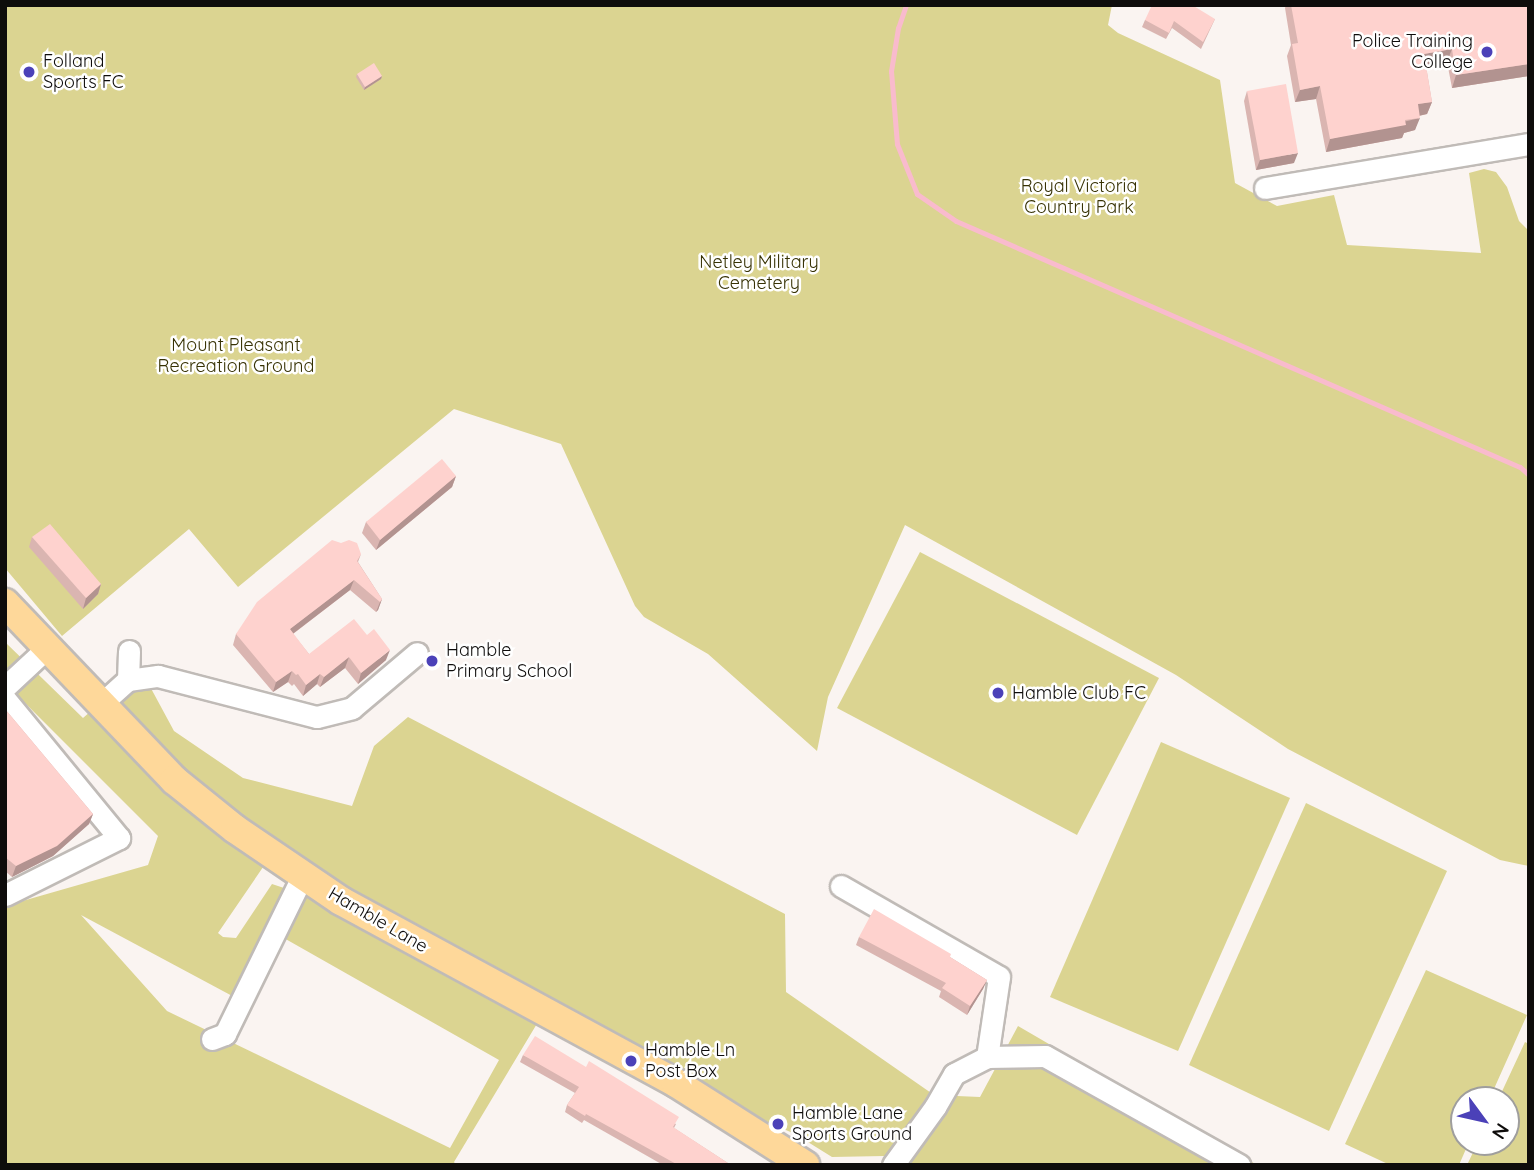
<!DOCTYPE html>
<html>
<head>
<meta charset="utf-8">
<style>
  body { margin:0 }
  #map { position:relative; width:1534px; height:1170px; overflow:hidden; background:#faf4f1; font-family:Quicksand,sans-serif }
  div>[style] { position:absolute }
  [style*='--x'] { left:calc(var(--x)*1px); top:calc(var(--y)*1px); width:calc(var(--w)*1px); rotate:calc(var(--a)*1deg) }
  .green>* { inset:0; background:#dbd491 }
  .stream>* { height:5px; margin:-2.5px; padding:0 2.5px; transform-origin:2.5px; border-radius:2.5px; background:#f9bbcd }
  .roads { filter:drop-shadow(2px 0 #c0bbb7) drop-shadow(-2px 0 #c0bbb7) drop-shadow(0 2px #c0bbb7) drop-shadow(0 -2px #c0bbb7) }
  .minor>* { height:21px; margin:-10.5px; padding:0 10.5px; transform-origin:10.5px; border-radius:10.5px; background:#fff }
  .major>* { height:28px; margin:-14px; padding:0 14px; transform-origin:14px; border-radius:14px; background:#fed89a }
  .wall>* { inset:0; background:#dab5b1 }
  .shaded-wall>* { inset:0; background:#b29390 }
  .building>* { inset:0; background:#fed2ce }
  .dots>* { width:19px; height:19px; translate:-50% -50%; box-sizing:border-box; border:4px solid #fff; border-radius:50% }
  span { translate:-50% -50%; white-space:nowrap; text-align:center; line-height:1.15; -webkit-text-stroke:5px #fff; paint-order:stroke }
  .poi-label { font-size:18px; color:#0e0c0b }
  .right { translate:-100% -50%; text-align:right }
  .left { translate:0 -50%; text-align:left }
  .park-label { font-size:18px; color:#373204 }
  .street-label { font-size:18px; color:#0e0c0b }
  .frame { position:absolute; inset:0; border:7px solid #0e0c0b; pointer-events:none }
  .north { position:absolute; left:1450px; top:1086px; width:70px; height:70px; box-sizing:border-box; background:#fff; border:2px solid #9f9e9d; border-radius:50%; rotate:123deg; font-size:19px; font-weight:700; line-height:28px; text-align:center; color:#0e0c0b }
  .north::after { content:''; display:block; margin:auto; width:24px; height:32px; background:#4b41b8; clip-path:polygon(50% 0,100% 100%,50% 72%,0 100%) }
</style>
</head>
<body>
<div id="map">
  <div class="green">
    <i style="clip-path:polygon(5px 5px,1112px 5px,1108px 25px,1118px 33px,1220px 80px,1235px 183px,1277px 206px,1334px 195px,1347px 245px,1481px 253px,1469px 173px,1484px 169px,1496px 172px,1507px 187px,1519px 221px,1529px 231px,1529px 866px,1500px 860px,1288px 749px,1176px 675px,905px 525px,828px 697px,817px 751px,708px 654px,644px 617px,635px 606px,561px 444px,454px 409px,238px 587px,189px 529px,62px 636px,5px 568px)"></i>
    <i style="clip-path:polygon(920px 552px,1159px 678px,1077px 835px,837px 708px)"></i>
    <i style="clip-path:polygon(evenodd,5px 642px,83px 718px,140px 668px,174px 731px,243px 778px,352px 806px,374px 746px,408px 717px,785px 914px,786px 992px,934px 1095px,980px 1097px,1018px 1026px,1257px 1165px,899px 1165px,884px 1156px,832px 1157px,795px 1134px,538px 1022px,454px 1162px,456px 1165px,5px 1165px,5px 906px,148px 865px,158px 836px,5px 683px,5px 642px,272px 854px,314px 898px,272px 884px,236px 938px,223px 937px,218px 933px,272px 854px,5px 642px,81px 915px,236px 998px,275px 933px,499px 1060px,450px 1148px,167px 1011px,81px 915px)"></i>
    <i style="clip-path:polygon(1161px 742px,1290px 798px,1178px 1051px,1050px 997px)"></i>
    <i style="clip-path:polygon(1306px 803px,1447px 871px,1329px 1131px,1189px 1065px)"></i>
    <i style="clip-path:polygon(1426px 970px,1527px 1015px,1489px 1100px,1464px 1100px,1464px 1142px,1469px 1142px,1459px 1165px,1390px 1165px,1345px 1144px)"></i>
    <i style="clip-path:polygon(1525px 1042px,1529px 1044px,1529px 1165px,1467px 1165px,1478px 1142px,1506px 1142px,1506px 1100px,1498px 1100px)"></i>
  </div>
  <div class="stream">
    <i style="--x:906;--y:5;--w:24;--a:109"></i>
    <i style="--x:898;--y:28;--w:44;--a:99.2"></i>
    <i style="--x:891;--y:71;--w:73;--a:85.3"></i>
    <i style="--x:897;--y:144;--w:54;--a:68.2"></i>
    <i style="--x:917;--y:194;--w:47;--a:34.7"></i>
    <i style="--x:956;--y:221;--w:615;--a:23.57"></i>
    <i style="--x:1520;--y:467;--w:12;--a:42"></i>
  </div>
  <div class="roads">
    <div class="minor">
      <i style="--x:1265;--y:188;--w:268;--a:-9.5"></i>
      <i style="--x:128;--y:680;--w:29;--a:-88"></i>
      <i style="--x:5;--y:687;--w:59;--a:-42.9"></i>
      <i style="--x:5;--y:699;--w:180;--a:50.6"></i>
      <i style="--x:119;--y:838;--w:127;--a:153.4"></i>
      <i style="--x:101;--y:704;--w:36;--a:-42"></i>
      <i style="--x:128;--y:680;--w:30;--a:-8"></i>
      <i style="--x:158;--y:676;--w:164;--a:14.5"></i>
      <i style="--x:317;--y:717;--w:36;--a:-14"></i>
      <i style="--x:352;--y:708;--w:85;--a:-40.2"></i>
      <i style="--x:841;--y:886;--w:182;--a:29.9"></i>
      <i style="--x:999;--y:977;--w:81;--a:98.5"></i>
      <i style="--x:212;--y:1039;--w:14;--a:-21"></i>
      <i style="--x:225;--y:1034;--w:177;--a:-63.9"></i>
      <i style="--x:893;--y:1165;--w:72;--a:-54.1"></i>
      <i style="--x:935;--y:1107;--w:38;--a:-60"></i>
      <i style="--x:954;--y:1074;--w:37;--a:-27"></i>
      <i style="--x:987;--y:1057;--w:58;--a:-1"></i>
      <i style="--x:1045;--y:1056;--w:223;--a:29.3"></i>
    </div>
    <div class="major">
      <i style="--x:5;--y:603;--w:245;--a:46.3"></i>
      <i style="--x:174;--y:780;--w:78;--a:38.8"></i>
      <i style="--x:235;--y:829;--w:128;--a:34.2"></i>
      <i style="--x:341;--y:901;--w:381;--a:28.5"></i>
      <i style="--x:676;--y:1083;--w:153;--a:32.4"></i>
    </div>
  </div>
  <div class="wall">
    <i style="clip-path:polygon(1286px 5px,1529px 5px,1529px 76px,1452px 88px,1447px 62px,1426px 66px,1432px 102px,1427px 114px,1419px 116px,1415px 130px,1404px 133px,1402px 138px,1326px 152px,1316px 99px,1295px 102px,1287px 56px,1291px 45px,1285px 8px)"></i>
    <i style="clip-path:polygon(1215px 19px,1201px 49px,1172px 28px,1166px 39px,1142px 27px,1145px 20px)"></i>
    <i style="clip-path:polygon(357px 74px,382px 76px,381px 79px,364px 90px,356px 77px)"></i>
    <i style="clip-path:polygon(1247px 91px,1294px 163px,1256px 170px,1244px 101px)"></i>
    <i style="clip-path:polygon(456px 476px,452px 487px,376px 550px,362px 533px,366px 522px)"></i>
    <i style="clip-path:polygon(32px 537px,101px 584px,98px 594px,83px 609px,29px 547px)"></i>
    <i style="clip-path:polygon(361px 554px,358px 562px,382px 599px,378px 610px,376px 612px,350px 590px,293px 634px,309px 654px,386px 660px,358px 684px,345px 668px,320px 687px,317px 684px,303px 696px,294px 684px,292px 686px,288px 682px,273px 692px,233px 645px,236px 634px)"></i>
    <i style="clip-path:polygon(5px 709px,93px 814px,89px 824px,53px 856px,12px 877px,5px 871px)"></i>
    <i style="clip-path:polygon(859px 937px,950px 957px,987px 980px,983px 989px,967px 1015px,939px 997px,941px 991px,856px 945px)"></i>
    <i style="clip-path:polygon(523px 1055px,676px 1124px,674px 1128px,731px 1165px,663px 1165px,584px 1120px,582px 1123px,565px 1112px,567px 1105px,575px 1093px,520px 1062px)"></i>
  </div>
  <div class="shaded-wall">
    <i style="clip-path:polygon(1452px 49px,1447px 62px,1419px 67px,1424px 54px)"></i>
    <i style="clip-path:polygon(1529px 64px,1529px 76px,1452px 88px,1456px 75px)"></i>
    <i style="clip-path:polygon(382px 76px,381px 79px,364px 90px,365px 87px)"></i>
    <i style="clip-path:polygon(1320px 86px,1316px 99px,1295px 102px,1300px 90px)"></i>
    <i style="clip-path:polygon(1432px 102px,1427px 114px,1413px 117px,1418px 104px)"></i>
    <i style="clip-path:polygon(1420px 118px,1415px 130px,1404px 133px,1402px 138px,1326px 152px,1330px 139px)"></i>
    <i style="clip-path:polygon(1298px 153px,1294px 163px,1256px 170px,1260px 160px)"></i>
    <i style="clip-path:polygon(456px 476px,452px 487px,376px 550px,380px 540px)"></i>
    <i style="clip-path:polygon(354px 580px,350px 590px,286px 639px,290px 629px)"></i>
    <i style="clip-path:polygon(101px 584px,98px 594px,83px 609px,86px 598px)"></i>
    <i style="clip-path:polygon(382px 599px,378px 610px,376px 612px,380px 602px)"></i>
    <i style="clip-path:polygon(390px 650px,386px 660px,358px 684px,361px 673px)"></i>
    <i style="clip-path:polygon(349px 657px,345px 668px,320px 687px,324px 677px)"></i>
    <i style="clip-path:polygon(292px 671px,288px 682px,273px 692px,276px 682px)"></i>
    <i style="clip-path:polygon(320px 674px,317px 684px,303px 696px,306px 685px)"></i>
    <i style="clip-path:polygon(93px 814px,89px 824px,53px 856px,12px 877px,16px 866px)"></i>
    <i style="clip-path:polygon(987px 980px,983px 989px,967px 1015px,970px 1006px)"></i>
  </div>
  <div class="building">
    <i style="clip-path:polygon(1152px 5px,1192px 5px,1215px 19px,1203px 42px,1174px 21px,1169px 33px,1145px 20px)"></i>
    <i style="clip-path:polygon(1291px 5px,1529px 5px,1529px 64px,1456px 75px,1452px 49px,1424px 54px,1432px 102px,1418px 104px,1420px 118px,1405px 120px,1406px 125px,1330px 139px,1320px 86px,1300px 90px,1292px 44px,1298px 43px)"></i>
    <i style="clip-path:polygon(374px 63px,382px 76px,365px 87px,357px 74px)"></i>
    <i style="clip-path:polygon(1286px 84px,1298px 153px,1260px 160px,1247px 91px)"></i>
    <i style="clip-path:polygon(442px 459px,456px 476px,380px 540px,366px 522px)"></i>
    <i style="clip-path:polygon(50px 524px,101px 584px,86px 598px,32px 537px)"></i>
    <i style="clip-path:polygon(332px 540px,341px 543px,349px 540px,357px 543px,361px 554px,357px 561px,382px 599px,380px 602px,354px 580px,290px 629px,309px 654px,354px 619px,367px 635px,374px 629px,390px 650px,361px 673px,349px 657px,324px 677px,320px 674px,306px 685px,298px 674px,296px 675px,292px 671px,276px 682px,236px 634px,257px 602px)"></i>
    <i style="clip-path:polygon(5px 709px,93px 814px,57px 846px,16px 866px,5px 857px)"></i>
    <i style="clip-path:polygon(874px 909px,951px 954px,950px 957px,987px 980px,970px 1006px,942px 988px,946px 983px,859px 937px)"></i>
    <i style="clip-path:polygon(535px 1036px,586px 1067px,589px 1061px,679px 1117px,673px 1127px,731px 1165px,678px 1165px,586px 1114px,585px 1116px,567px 1105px,579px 1087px,523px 1055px)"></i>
  </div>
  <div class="dots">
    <i style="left:1487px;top:52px;background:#4b41b8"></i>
    <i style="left:29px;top:72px;background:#4b41b8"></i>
    <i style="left:432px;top:661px;background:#4b41b8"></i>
    <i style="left:998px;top:693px;background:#4b41b8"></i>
    <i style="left:631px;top:1061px;background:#4b41b8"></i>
    <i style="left:778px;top:1124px;background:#4b41b8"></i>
  </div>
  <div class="poi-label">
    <span class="right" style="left:1473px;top:52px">Police Training<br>College</span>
    <span class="left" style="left:43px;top:72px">Folland<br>Sports FC</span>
    <span class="left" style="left:446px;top:661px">Hamble<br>Primary School</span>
    <span class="left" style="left:1012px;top:693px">Hamble Club FC</span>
    <span class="left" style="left:645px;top:1061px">Hamble Ln<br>Post Box</span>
    <span class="left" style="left:792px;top:1124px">Hamble Lane<br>Sports Ground</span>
  </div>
  <div class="park-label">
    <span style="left:1079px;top:197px">Royal Victoria<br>Country Park</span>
    <span style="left:759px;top:273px">Netley Military<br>Cemetery</span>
    <span style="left:236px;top:356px">Mount Pleasant<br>Recreation Ground</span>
  </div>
  <div class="street-label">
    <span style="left:378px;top:920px;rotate:30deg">Hamble Lane</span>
  </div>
  <div class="frame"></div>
  <div class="north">N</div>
</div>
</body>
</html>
